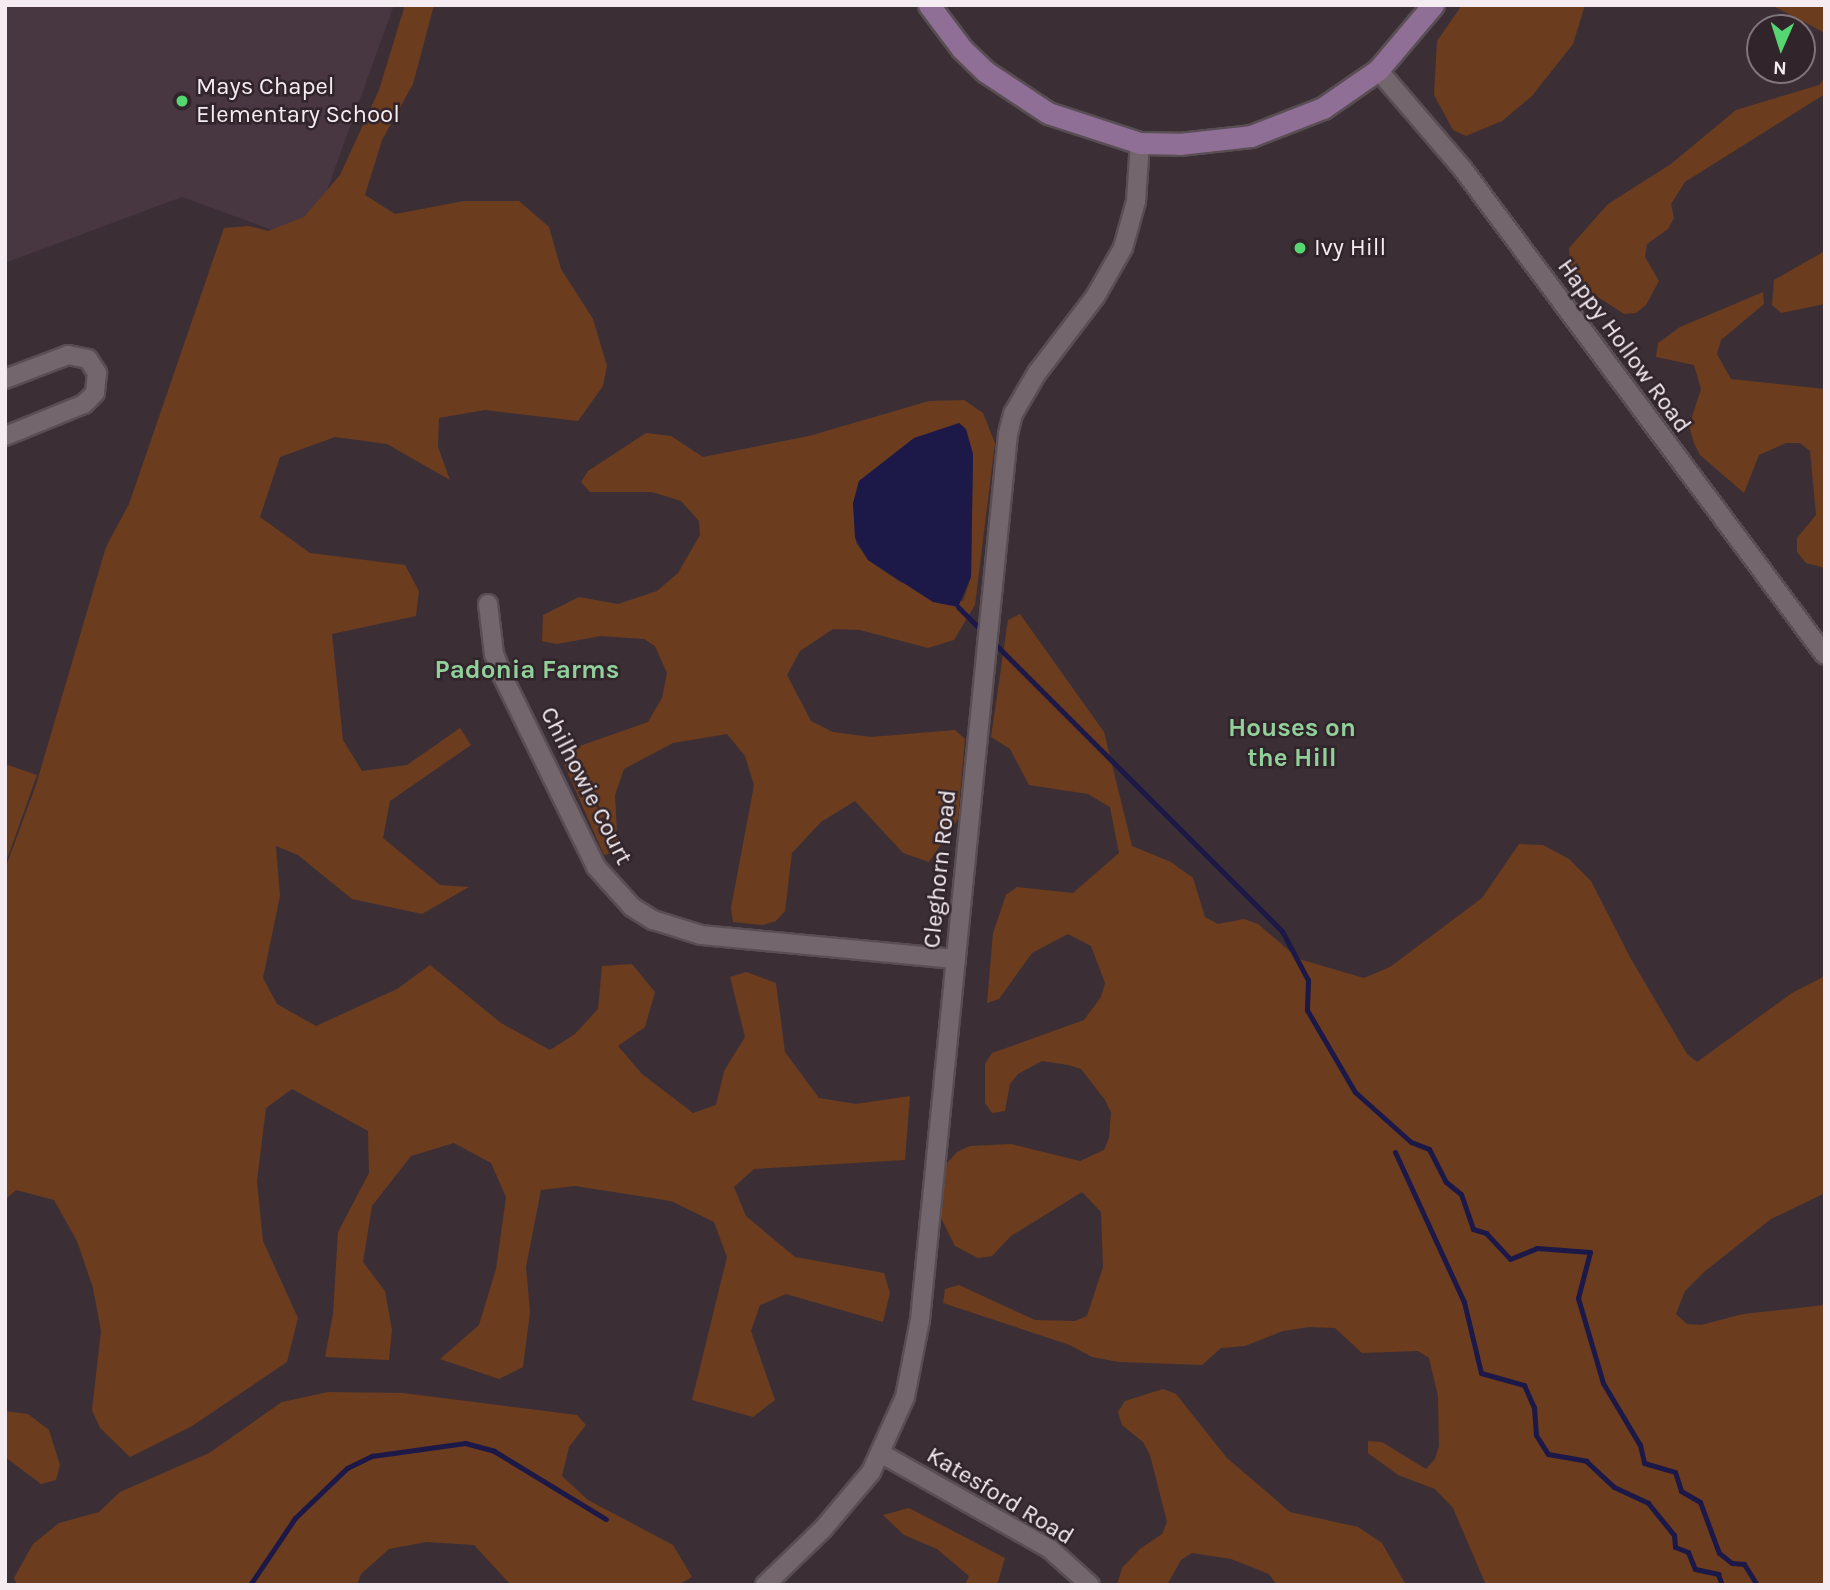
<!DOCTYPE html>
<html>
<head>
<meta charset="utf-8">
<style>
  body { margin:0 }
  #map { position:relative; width:1830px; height:1590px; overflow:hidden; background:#3b2f35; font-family:Karla,sans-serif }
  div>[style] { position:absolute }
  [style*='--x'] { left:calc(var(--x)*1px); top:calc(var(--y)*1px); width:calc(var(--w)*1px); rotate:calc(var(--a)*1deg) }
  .built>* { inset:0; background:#483640 }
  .green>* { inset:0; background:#6c3c1f }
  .water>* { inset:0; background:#1c1847 }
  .stream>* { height:5px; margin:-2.5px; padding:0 2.5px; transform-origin:2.5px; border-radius:2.5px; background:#1c1847 }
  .roads { filter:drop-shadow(2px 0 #594e54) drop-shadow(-2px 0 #594e54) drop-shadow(0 2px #594e54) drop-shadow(0 -2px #594e54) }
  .street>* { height:18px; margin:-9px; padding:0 9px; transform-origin:9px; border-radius:9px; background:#73666c }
  .secondary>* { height:21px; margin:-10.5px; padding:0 10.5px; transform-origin:10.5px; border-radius:10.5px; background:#8f6f95 }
  .dots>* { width:19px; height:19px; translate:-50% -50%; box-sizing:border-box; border:4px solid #31252b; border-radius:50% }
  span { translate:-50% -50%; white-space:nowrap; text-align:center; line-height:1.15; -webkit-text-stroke:5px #31252b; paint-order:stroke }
  .poi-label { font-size:24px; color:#f4ecf0 }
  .left { translate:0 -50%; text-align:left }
  .street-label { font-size:24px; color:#f4ecf0 }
  .neighbourhood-label { font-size:26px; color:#91d09a; font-weight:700 }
  .frame { position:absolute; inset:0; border:7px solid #f4ecf0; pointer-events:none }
  .north { position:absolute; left:1746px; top:14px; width:70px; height:70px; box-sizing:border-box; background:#31252b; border:2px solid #7f757a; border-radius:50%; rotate:183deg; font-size:19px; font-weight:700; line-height:28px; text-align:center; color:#f4ecf0 }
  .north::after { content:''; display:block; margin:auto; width:24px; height:32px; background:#55d671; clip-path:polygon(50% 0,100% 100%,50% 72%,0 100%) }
</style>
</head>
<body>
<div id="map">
  <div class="built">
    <i style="clip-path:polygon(5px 5px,394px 5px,308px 243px,182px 197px,5px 263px)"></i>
  </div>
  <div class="green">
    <i style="clip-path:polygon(405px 5px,434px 5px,413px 84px,382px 140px,365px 195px,395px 214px,464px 201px,519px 201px,549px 227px,561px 269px,593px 319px,607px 366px,603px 386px,578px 421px,485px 410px,439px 418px,438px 447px,450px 480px,387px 444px,335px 437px,280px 457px,260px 517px,310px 553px,405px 565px,419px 591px,416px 616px,332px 634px,343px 740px,362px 771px,407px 765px,460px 728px,471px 745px,390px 801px,383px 838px,440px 885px,469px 887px,422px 914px,352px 899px,298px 855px,276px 846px,280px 896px,263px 978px,277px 1004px,316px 1026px,397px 989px,430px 965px,501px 1023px,550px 1050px,575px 1034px,598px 1009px,602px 966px,632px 964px,655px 992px,645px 1027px,618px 1046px,642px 1074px,693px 1113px,716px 1105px,724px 1071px,745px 1037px,730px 977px,746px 972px,776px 983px,785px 1052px,819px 1098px,856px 1104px,910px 1096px,905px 1160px,754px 1169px,734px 1187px,746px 1216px,795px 1257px,884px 1273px,890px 1293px,883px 1322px,786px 1294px,760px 1305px,751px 1331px,775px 1400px,753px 1417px,692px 1400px,727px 1257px,714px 1222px,671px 1201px,575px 1186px,541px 1190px,526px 1267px,530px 1312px,523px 1367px,499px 1379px,440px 1359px,479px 1325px,496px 1269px,506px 1197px,491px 1163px,454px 1143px,411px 1156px,372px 1206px,363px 1262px,385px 1291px,392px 1330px,389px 1360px,325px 1357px,333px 1314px,338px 1232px,369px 1173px,368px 1131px,292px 1089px,266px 1108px,257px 1181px,263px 1241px,298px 1318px,287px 1362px,192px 1426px,130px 1457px,100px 1428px,92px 1410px,101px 1331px,93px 1288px,77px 1241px,54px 1200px,16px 1190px,5px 1200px,5px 869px,36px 785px,106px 547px,129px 504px,224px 228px,249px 226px,268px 231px,304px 217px,340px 175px,379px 90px)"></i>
    <i style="clip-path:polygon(1462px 5px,1585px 5px,1573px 44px,1532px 96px,1502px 121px,1466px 136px,1453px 130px,1434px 95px,1437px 41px)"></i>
    <i style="clip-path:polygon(1825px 5px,1825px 33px,1773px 6px,1773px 5px)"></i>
    <i style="clip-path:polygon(1825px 79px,1825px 94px,1685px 182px,1671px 204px,1674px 218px,1668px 229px,1647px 244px,1645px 257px,1659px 281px,1646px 305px,1636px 313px,1624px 314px,1578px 284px,1571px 274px,1569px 248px,1608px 204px,1671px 164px,1736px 110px,1819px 85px)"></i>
    <i style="clip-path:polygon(1825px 251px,1825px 304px,1781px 313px,1772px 305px,1774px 280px)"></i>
    <i style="clip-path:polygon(1763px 292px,1764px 304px,1721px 340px,1717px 354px,1731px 379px,1825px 389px,1825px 568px,1806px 563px,1797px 552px,1797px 538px,1816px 515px,1810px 451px,1800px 443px,1786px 443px,1759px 455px,1744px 493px,1700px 455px,1694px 443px,1689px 426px,1701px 389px,1694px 365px,1656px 357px,1658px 343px,1680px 327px)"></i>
    <i style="clip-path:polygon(evenodd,964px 400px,983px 413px,995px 443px,975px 605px,954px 640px,928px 648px,860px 630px,833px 629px,800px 651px,787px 675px,811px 721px,833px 732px,871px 737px,955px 730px,965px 739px,958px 819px,929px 862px,903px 853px,855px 801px,821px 822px,792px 853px,785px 911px,776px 921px,763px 925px,733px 922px,731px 908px,754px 785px,745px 756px,727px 734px,673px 743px,624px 769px,615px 795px,618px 851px,604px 855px,563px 762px,574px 748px,648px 722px,662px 698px,667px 673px,655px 646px,644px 639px,601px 636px,557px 644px,542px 641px,543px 615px,579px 597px,618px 604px,657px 591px,678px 573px,700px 535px,699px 521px,681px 501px,652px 492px,590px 492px,581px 482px,588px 471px,646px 433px,671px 436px,703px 457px,809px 436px,929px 401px,964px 400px,905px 448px,973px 454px,971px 577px,963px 601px,900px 582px,868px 560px,856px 543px,859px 481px,905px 448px)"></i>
    <i style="clip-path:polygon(1020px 614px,1104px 732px,1132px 846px,1171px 862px,1193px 878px,1205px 917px,1218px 924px,1244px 919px,1258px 924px,1299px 959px,1364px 978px,1390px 967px,1482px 898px,1519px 844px,1543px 845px,1569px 859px,1591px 881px,1631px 959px,1687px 1054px,1697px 1062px,1792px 993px,1825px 976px,1825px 1193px,1771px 1219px,1704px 1272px,1685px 1291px,1676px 1314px,1687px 1324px,1701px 1325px,1743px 1314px,1825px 1305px,1825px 1585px,1486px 1585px,1453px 1508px,1435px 1489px,1398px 1475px,1368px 1453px,1368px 1441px,1382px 1442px,1426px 1469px,1435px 1459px,1439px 1446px,1438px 1396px,1429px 1358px,1418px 1351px,1362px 1353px,1335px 1328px,1309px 1327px,1283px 1331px,1245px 1346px,1221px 1348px,1202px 1365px,1119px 1362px,1092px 1357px,1070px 1345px,943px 1303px,945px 1289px,959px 1285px,1035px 1320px,1075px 1321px,1087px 1316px,1103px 1267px,1101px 1212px,1082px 1192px,1011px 1236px,992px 1256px,978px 1258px,955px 1246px,931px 1198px,937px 1174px,957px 1152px,970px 1146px,1011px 1144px,1080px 1161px,1104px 1150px,1109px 1138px,1111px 1112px,1105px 1100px,1081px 1069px,1068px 1065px,1042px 1061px,1018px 1074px,1010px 1084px,1005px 1111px,992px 1113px,985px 1103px,985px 1064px,992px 1053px,1084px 1020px,1101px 997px,1105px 983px,1091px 946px,1068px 934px,1032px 953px,999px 999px,987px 1003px,993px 933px,1006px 895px,1017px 887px,1073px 893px,1119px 853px,1110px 807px,1088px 794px,1029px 785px,1010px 749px,991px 737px,1008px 620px)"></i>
    <i style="clip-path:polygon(5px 764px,37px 775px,5px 865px)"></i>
    <i style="clip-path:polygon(1163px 1389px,1176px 1394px,1227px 1458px,1290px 1512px,1358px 1527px,1382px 1543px,1406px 1585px,1277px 1585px,1269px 1574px,1231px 1559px,1192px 1553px,1181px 1560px,1167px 1585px,1117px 1585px,1122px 1568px,1140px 1549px,1162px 1534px,1167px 1522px,1150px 1455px,1143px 1442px,1122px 1425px,1118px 1412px,1125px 1401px)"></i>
    <i style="clip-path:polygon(328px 1392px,403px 1393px,577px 1415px,586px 1425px,569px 1447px,562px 1476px,588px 1500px,673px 1545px,692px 1577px,678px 1585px,511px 1585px,474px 1545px,426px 1542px,389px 1549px,361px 1574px,357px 1585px,17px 1585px,14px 1578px,33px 1544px,59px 1523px,99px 1512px,120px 1492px,209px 1453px,282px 1402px)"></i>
    <i style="clip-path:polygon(5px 1411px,28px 1414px,49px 1430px,60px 1465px,56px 1480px,41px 1484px,5px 1457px)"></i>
    <i style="clip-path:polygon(909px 1508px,1005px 1558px,997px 1585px,965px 1585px,969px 1576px,937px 1549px,904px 1535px,883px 1515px)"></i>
  </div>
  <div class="water">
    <i style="clip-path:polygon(959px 423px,966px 429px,973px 454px,971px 577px,958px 607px,933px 602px,868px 560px,855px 538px,853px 503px,859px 481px,914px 438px)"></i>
  </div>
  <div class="stream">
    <i style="--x:958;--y:607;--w:35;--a:45"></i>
    <i style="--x:992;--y:641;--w:410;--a:45"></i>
    <i style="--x:1282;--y:931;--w:55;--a:62"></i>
    <i style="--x:1308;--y:980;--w:30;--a:92"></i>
    <i style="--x:1307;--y:1010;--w:95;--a:59.7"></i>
    <i style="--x:1355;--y:1092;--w:75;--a:41.8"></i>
    <i style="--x:1411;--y:1142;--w:19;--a:21"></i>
    <i style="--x:1429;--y:1149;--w:37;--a:63"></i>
    <i style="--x:1446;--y:1182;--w:19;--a:39"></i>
    <i style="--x:1461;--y:1194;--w:37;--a:71"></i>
    <i style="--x:1473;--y:1229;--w:14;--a:17"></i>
    <i style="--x:1486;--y:1233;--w:35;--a:47"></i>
    <i style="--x:1510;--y:1259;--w:29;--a:-22"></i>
    <i style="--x:1537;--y:1248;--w:53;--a:4.3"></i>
    <i style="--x:1590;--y:1252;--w:48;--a:104.6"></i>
    <i style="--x:1578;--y:1298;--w:89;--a:73.6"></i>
    <i style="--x:1603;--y:1383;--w:72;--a:59.2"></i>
    <i style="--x:1640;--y:1445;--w:18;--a:77"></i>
    <i style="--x:1644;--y:1463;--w:32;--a:16"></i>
    <i style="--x:1675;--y:1472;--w:20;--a:72"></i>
    <i style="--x:1681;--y:1491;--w:22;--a:30"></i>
    <i style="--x:1700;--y:1502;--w:54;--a:69.6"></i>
    <i style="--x:1719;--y:1553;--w:16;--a:38"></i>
    <i style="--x:1732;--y:1563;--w:12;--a:5"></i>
    <i style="--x:1744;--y:1564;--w:25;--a:58"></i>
    <i style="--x:1395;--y:1152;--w:165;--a:65.3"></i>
    <i style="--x:1464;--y:1302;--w:73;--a:76.5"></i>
    <i style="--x:1481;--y:1373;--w:45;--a:15.6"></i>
    <i style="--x:1524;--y:1385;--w:24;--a:66"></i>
    <i style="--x:1534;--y:1407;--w:28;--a:86"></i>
    <i style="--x:1536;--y:1435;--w:22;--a:58"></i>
    <i style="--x:1548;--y:1454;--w:39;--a:10"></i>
    <i style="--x:1586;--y:1461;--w:38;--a:43"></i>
    <i style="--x:1614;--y:1487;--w:38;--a:25"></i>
    <i style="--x:1648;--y:1503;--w:41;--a:50.9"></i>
    <i style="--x:1674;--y:1535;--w:12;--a:85"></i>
    <i style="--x:1675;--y:1547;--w:14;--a:21"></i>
    <i style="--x:1688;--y:1552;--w:18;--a:68"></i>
    <i style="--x:1695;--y:1569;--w:24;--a:12"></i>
    <i style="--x:1718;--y:1574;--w:12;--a:70"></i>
    <i style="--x:250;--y:1585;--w:81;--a:-56.1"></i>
    <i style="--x:295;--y:1518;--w:72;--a:-43.9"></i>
    <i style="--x:347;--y:1468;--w:28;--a:-26"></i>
    <i style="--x:372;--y:1456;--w:94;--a:-8"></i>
    <i style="--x:465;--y:1443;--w:30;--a:15"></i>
    <i style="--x:494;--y:1451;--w:131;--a:31.3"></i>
  </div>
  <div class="roads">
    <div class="street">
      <i style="--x:1378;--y:70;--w:129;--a:49.4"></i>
      <i style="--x:1462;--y:168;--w:607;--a:53.3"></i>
      <i style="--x:5;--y:379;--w:67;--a:-20.9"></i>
      <i style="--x:68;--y:355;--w:20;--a:11"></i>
      <i style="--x:88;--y:359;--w:17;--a:57"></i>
      <i style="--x:97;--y:373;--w:20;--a:96"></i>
      <i style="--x:95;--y:393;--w:16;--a:135"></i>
      <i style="--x:84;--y:404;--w:85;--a:157.9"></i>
      <i style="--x:488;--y:604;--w:50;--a:83.2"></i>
      <i style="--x:494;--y:654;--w:25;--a:69"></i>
      <i style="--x:503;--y:677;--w:212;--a:63.9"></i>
      <i style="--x:596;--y:867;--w:54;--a:48"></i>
      <i style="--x:632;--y:907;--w:25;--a:32"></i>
      <i style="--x:653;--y:920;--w:50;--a:17.4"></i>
      <i style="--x:701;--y:935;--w:256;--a:5.4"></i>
      <i style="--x:882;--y:1454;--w:193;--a:29.5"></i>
      <i style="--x:1050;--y:1549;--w:54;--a:42"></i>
      <i style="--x:765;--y:1585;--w:81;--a:-44"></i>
      <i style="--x:823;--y:1529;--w:75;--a:-49.9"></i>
      <i style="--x:871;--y:1472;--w:82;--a:-65.6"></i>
      <i style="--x:905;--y:1397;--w:78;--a:-79"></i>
      <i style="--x:920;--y:1320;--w:890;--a:-84.33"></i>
      <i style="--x:1008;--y:434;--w:21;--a:-76"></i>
      <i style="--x:1013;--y:414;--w:48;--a:-59.7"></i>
      <i style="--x:1037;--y:373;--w:96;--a:-52.7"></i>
      <i style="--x:1095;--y:297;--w:56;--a:-60.3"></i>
      <i style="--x:1123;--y:248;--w:49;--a:-74.5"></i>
      <i style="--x:1136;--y:201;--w:58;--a:-86.1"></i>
    </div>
    <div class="secondary">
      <i style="--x:929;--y:5;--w:55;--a:53.1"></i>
      <i style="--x:962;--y:49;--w:33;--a:44"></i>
      <i style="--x:986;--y:72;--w:74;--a:33.5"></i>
      <i style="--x:1048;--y:113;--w:97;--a:18.1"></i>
      <i style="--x:1140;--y:143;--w:39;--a:1"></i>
      <i style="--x:1179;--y:144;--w:72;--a:-6.3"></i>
      <i style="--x:1251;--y:136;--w:77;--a:-21.3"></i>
      <i style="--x:1323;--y:108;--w:67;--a:-34.6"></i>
      <i style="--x:1378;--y:70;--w:85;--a:-49.8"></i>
    </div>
  </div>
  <div class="dots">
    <i style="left:182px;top:101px;background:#55d671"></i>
    <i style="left:1300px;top:248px;background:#55d671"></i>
  </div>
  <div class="poi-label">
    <span class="left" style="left:196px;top:101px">Mays Chapel<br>Elementary School</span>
    <span class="left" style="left:1314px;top:248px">Ivy Hill</span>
  </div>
  <div class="street-label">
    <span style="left:1624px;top:346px;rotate:54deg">Happy Hollow Road</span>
    <span style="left:586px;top:786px;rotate:63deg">Chilhowie Court</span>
    <span style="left:940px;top:869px;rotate:-84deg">Cleghorn Road</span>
    <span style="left:1000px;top:1496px;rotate:31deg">Katesford Road</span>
  </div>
  <div class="neighbourhood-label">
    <span style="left:527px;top:670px">Padonia Farms</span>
    <span style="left:1292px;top:743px">Houses on<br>the Hill</span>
  </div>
  <div class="frame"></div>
  <div class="north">N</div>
</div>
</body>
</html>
